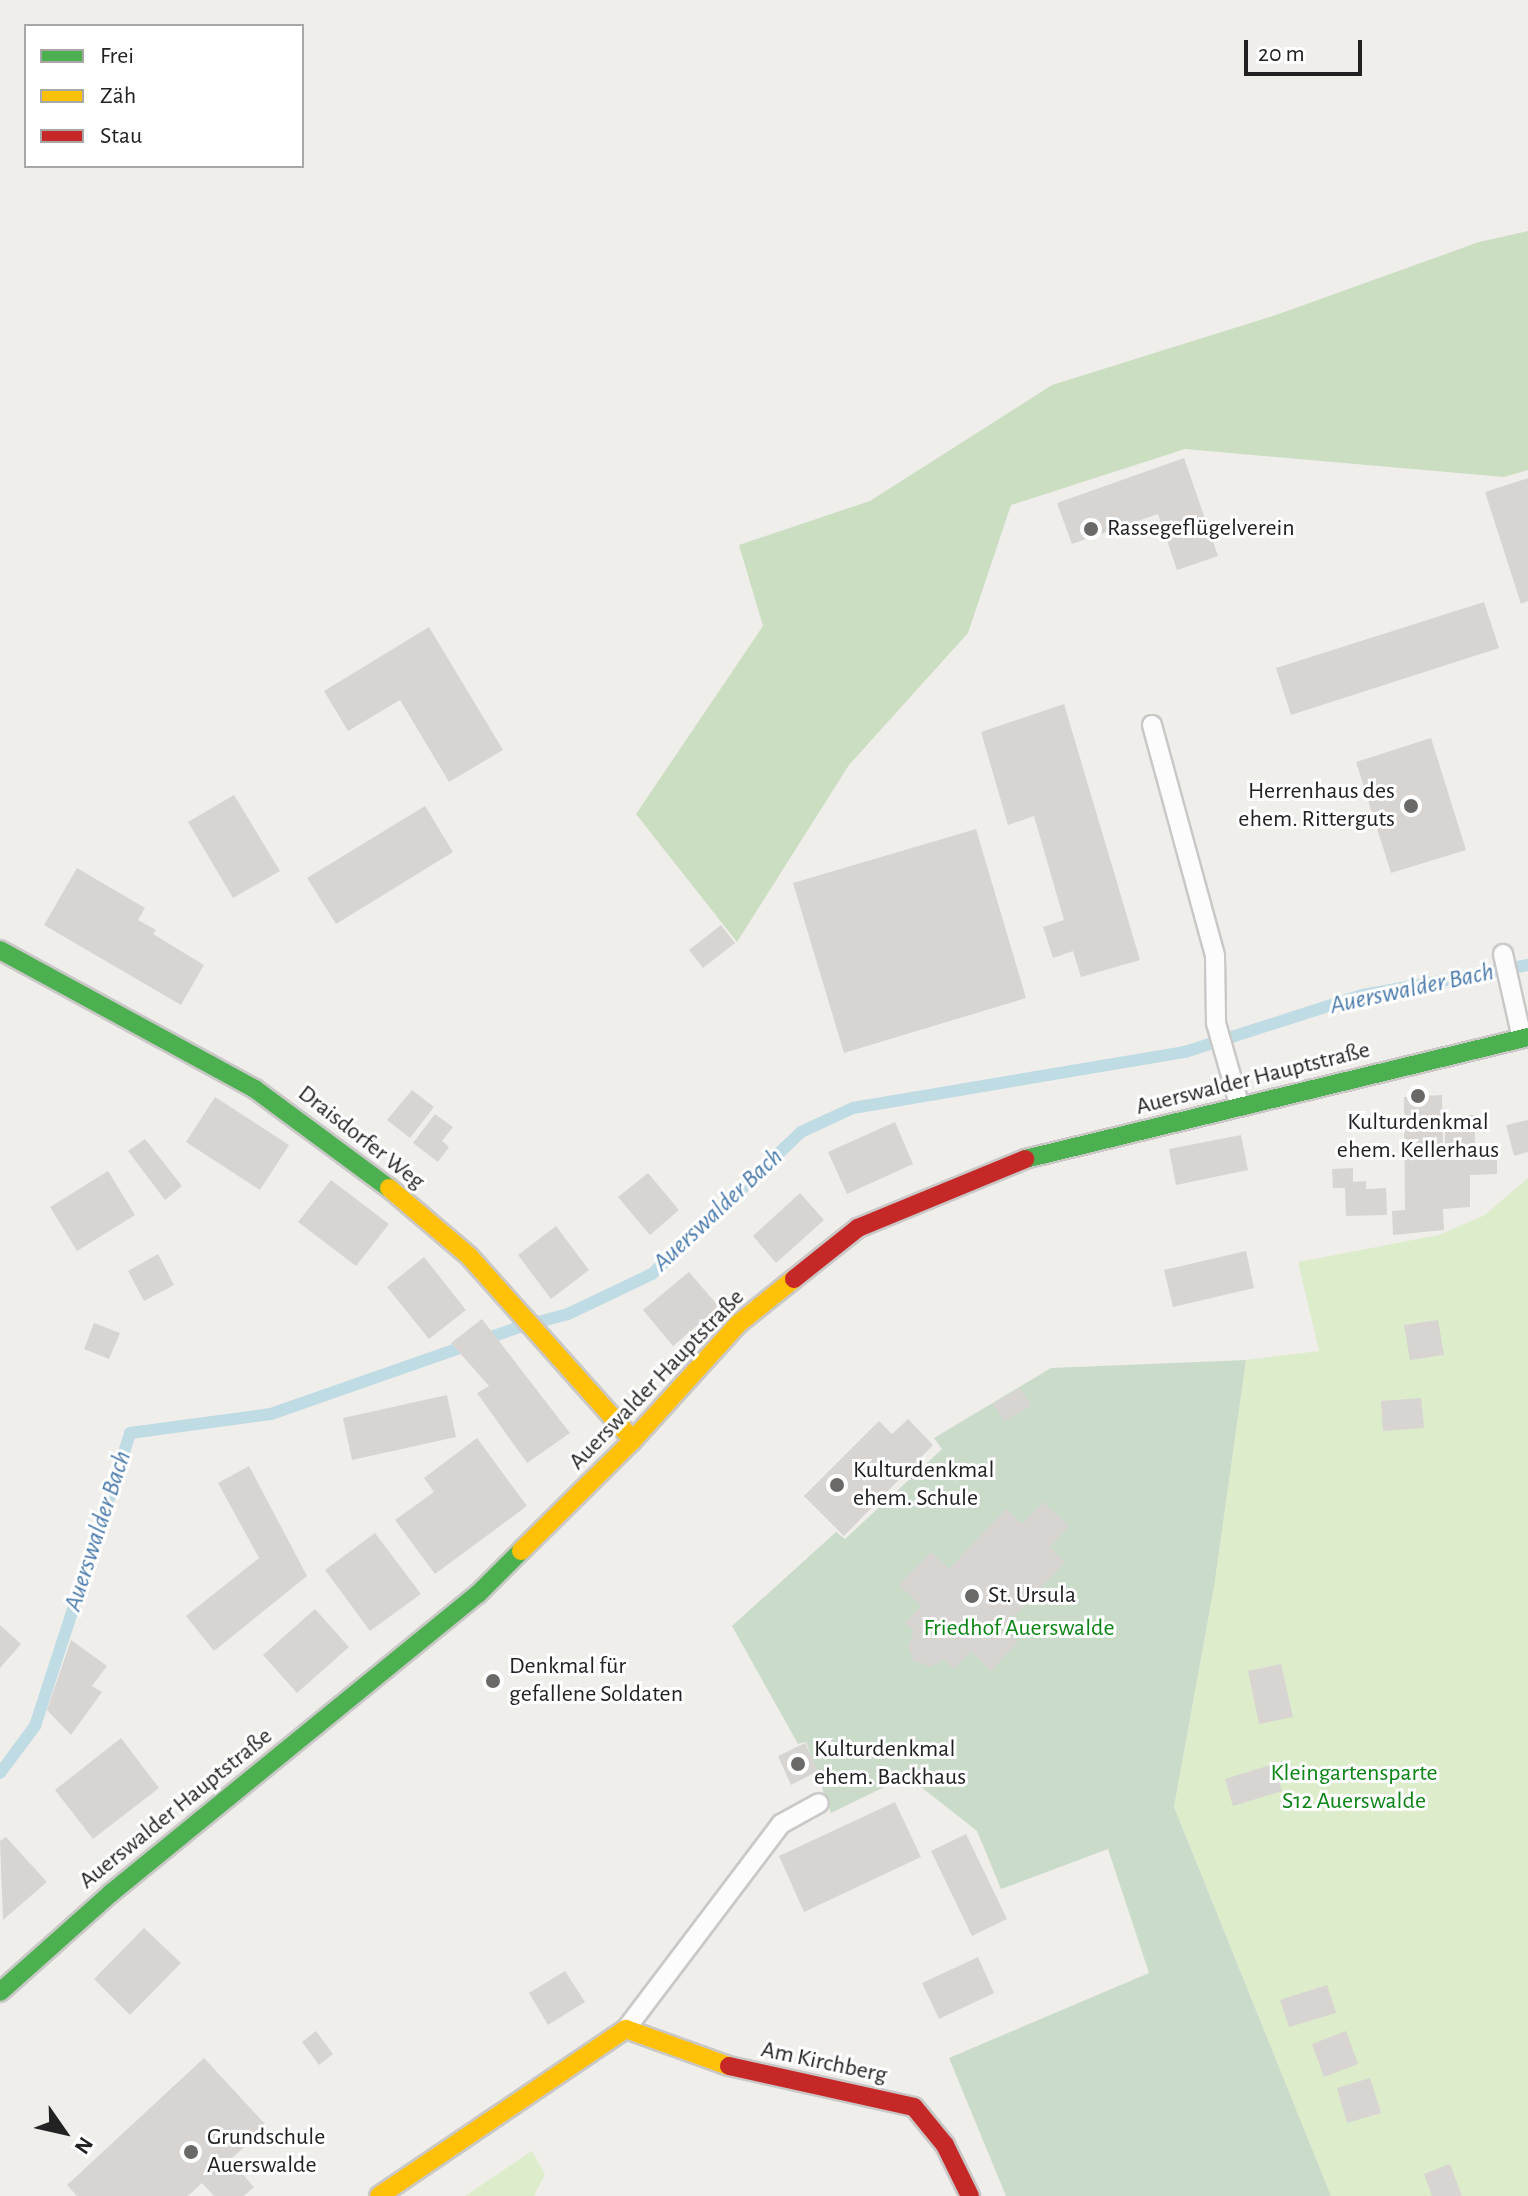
<!DOCTYPE html>
<html>
<head>
<meta charset="utf-8">
<style>
  body { margin:0 }
  #map { position:relative; width:1528px; height:2196px; overflow:hidden; background:#f0eeeb; font-family:"Alegreya Sans",sans-serif }
  div>[style] { position:absolute }
  [style*='--x'] { left:calc(var(--x)*1px); top:calc(var(--y)*1px); width:calc(var(--w)*1px); rotate:calc(var(--a)*1deg) }
  .grass>* { inset:0; background:#ddeccb }
  .forest>* { inset:0; background:#cbdec1 }
  .cemetery>* { inset:0; background:#cadbca }
  .stream>* { height:12px; margin:-6px; padding:0 6px; transform-origin:6px; border-radius:6px; background:#bfdbe3 }
  .building>* { inset:0; background:#d7d4d2 }
  .roads { filter:drop-shadow(2px 0 #c9c8c7) drop-shadow(-2px 0 #c9c8c7) drop-shadow(0 2px #c9c8c7) drop-shadow(0 -2px #c9c8c7) }
  .lane>* { height:18px; margin:-9px; padding:0 9px; transform-origin:9px; border-radius:9px; background:#fdfcfc }
  .fast>* { height:18px; margin:-9px; padding:0 9px; transform-origin:9px; border-radius:9px; background:#4caf50 }
  .slow>* { height:18px; margin:-9px; padding:0 9px; transform-origin:9px; border-radius:9px; background:#ffc107 }
  .jam>* { height:18px; margin:-9px; padding:0 9px; transform-origin:9px; border-radius:9px; background:#c62828 }
  .dots>* { width:22px; height:22px; translate:-50% -50%; box-sizing:border-box; border:4px solid #fff; border-radius:50% }
  span { translate:-50% -50%; white-space:nowrap; text-align:center; line-height:1.15; -webkit-text-stroke:6px #fff; paint-order:stroke }
  .poi-label { font-size:24px; color:#222 }
  .left { translate:0 -50%; text-align:left }
  .right { translate:-100% -50%; text-align:right }
  .street-label { font-size:24px; color:#222 }
  .park-label { font-size:24px; color:#0c8416 }
  .water-label { font-size:26px; color:#4a7aab; font-style:italic }
  .legend { position:absolute; left:24px; top:24px; width:280px; height:144px; box-sizing:border-box; background:#fff; border:2px solid #a7a7a7; margin:0; padding:10px 14px; list-style:none; font-size:24px; color:#222 }
  .legend li { display:flex; align-items:center; gap:16px; height:40px }
  .legend b { width:40px; border:2px solid #a7a7a7 }
  .north { position:absolute; left:24px; top:2092px; width:80px; height:80px; -webkit-text-stroke:6px #fff; paint-order:stroke; rotate:124deg; font-size:22px; font-weight:700; line-height:32px; text-align:center; color:#222 }
  .north::after { content:''; display:block; margin:auto; width:28px; height:36px; background:#222; clip-path:polygon(50% 0,100% 100%,50% 72%,0 100%) }
  .scale { position:absolute; left:1244px; top:40px; width:118px; height:36px; box-sizing:border-box; border:4px solid #222; border-top:0; padding-left:10px; font-size:24px; line-height:28px; white-space:nowrap; color:#222; -webkit-text-stroke:6px #fff; paint-order:stroke }
</style>
</head>
<body>
<div id="map">
  <div class="grass">
    <i style="clip-path:polygon(1528px 1178px,1528px 2196px,1331px 2196px,1174px 1807px,1214px 1587px,1246px 1360px,1319px 1351px,1298px 1262px,1439px 1235px,1485px 1215px)"></i>
    <i style="clip-path:polygon(532px 2151px,545px 2174px,534px 2196px,465px 2196px)"></i>
  </div>
  <div class="forest">
    <i style="clip-path:polygon(1528px 231px,1528px 470px,1504px 477px,1185px 449px,1011px 505px,968px 633px,849px 765px,737px 942px,636px 814px,763px 626px,739px 545px,870px 501px,1052px 385px,1276px 315px,1479px 242px)"></i>
  </div>
  <div class="cemetery">
    <i style="clip-path:polygon(1246px 1360px,1214px 1587px,1174px 1807px,1331px 2196px,1006px 2196px,949px 2058px,1149px 1973px,1108px 1849px,1001px 1889px,977px 1831px,907px 1776px,831px 1813px,806px 1742px,798px 1744px,732px 1626px,836px 1532px,845px 1539px,942px 1449px,934px 1438px,1051px 1368px)"></i>
  </div>
  <div class="stream">
    <i style="--x:538;--y:1322;--w:31;--a:-15"></i>
    <i style="--x:568;--y:1314;--w:93;--a:-25.5"></i>
    <i style="--x:652;--y:1274;--w:206;--a:-43.6"></i>
    <i style="--x:801;--y:1132;--w:57;--a:-24.8"></i>
    <i style="--x:853;--y:1108;--w:337;--a:-9.6"></i>
    <i style="--x:1185;--y:1052;--w:187;--a:-17.8"></i>
    <i style="--x:1363;--y:995;--w:168;--a:-10.3"></i>
    <i style="--x:0;--y:1773;--w:59;--a:-53.3"></i>
    <i style="--x:35;--y:1726;--w:308;--a:-72"></i>
    <i style="--x:130;--y:1433;--w:142;--a:-7.7"></i>
    <i style="--x:271;--y:1414;--w:264;--a:-19.3"></i>
  </div>
  <div class="building">
    <i style="clip-path:polygon(1184px 458px,1218px 556px,1177px 570px,1158px 514px,1072px 544px,1057px 503px)"></i>
    <i style="clip-path:polygon(1528px 478px,1528px 601px,1521px 604px,1485px 492px)"></i>
    <i style="clip-path:polygon(1484px 602px,1499px 648px,1291px 715px,1276px 668px)"></i>
    <i style="clip-path:polygon(429px 627px,503px 750px,449px 782px,400px 700px,348px 731px,324px 691px)"></i>
    <i style="clip-path:polygon(1064px 704px,1140px 960px,1081px 977px,1073px 951px,1053px 958px,1043px 927px,1064px 920px,1034px 816px,1008px 825px,981px 732px)"></i>
    <i style="clip-path:polygon(1431px 738px,1466px 850px,1391px 873px,1356px 762px)"></i>
    <i style="clip-path:polygon(234px 795px,280px 871px,233px 898px,188px 822px)"></i>
    <i style="clip-path:polygon(425px 806px,453px 852px,336px 924px,307px 878px)"></i>
    <i style="clip-path:polygon(976px 829px,1026px 998px,844px 1053px,793px 883px)"></i>
    <i style="clip-path:polygon(77px 868px,145px 908px,138px 920px,156px 930px,153px 934px,204px 965px,181px 1005px,44px 925px)"></i>
    <i style="clip-path:polygon(721px 925px,735px 943px,703px 968px,689px 950px)"></i>
    <i style="clip-path:polygon(412px 1090px,434px 1107px,410px 1138px,387px 1120px)"></i>
    <i style="clip-path:polygon(1442px 1095px,1443px 1155px,1497px 1153px,1497px 1174px,1470px 1175px,1470px 1207px,1443px 1209px,1444px 1230px,1393px 1235px,1392px 1211px,1405px 1210px,1404px 1097px)"></i>
    <i style="clip-path:polygon(215px 1097px,289px 1145px,260px 1190px,186px 1142px)"></i>
    <i style="clip-path:polygon(435px 1114px,453px 1127px,442px 1141px,449px 1147px,438px 1162px,413px 1143px)"></i>
    <i style="clip-path:polygon(1475px 1115px,1475px 1152px,1445px 1152px,1445px 1116px)"></i>
    <i style="clip-path:polygon(1528px 1120px,1528px 1152px,1514px 1156px,1506px 1125px)"></i>
    <i style="clip-path:polygon(895px 1122px,913px 1164px,847px 1194px,828px 1152px)"></i>
    <i style="clip-path:polygon(1241px 1135px,1248px 1170px,1176px 1185px,1169px 1149px)"></i>
    <i style="clip-path:polygon(145px 1139px,182px 1186px,165px 1200px,128px 1151px)"></i>
    <i style="clip-path:polygon(1353px 1168px,1353px 1182px,1366px 1181px,1366px 1189px,1386px 1188px,1387px 1215px,1346px 1216px,1345px 1188px,1333px 1188px,1332px 1169px)"></i>
    <i style="clip-path:polygon(108px 1171px,135px 1215px,77px 1251px,50px 1207px)"></i>
    <i style="clip-path:polygon(648px 1173px,679px 1210px,650px 1235px,618px 1197px)"></i>
    <i style="clip-path:polygon(331px 1180px,389px 1224px,356px 1266px,298px 1222px)"></i>
    <i style="clip-path:polygon(800px 1193px,824px 1220px,776px 1263px,753px 1236px)"></i>
    <i style="clip-path:polygon(556px 1226px,589px 1270px,551px 1299px,518px 1255px)"></i>
    <i style="clip-path:polygon(1246px 1251px,1254px 1288px,1173px 1307px,1164px 1270px)"></i>
    <i style="clip-path:polygon(158px 1254px,174px 1285px,144px 1301px,128px 1271px)"></i>
    <i style="clip-path:polygon(424px 1257px,466px 1310px,429px 1339px,387px 1287px)"></i>
    <i style="clip-path:polygon(689px 1272px,719px 1307px,673px 1346px,643px 1310px)"></i>
    <i style="clip-path:polygon(482px 1319px,570px 1433px,527px 1463px,477px 1393px,489px 1386px,451px 1343px)"></i>
    <i style="clip-path:polygon(1438px 1320px,1444px 1355px,1410px 1360px,1404px 1325px)"></i>
    <i style="clip-path:polygon(94px 1323px,120px 1333px,109px 1359px,84px 1349px)"></i>
    <i style="clip-path:polygon(1020px 1388px,1031px 1406px,1004px 1421px,993px 1404px)"></i>
    <i style="clip-path:polygon(447px 1395px,456px 1437px,352px 1460px,343px 1418px)"></i>
    <i style="clip-path:polygon(1421px 1398px,1424px 1428px,1383px 1431px,1381px 1401px)"></i>
    <i style="clip-path:polygon(908px 1419px,933px 1445px,844px 1536px,804px 1496px,879px 1421px,892px 1434px)"></i>
    <i style="clip-path:polygon(477px 1438px,527px 1506px,435px 1574px,395px 1520px,434px 1492px,424px 1478px)"></i>
    <i style="clip-path:polygon(249px 1466px,307px 1576px,214px 1651px,186px 1616px,259px 1558px,218px 1483px)"></i>
    <i style="clip-path:polygon(1043px 1502px,1069px 1526px,1049px 1547px,1065px 1562px,1003px 1628px,1018px 1642px,991px 1671px,971px 1651px,954px 1669px,944px 1659px,931px 1667px,913px 1660px,908px 1646px,914px 1631px,905px 1623px,921px 1606px,899px 1585px,931px 1552px,949px 1569px,1006px 1509px,1022px 1524px)"></i>
    <i style="clip-path:polygon(375px 1533px,421px 1594px,370px 1631px,325px 1570px)"></i>
    <i style="clip-path:polygon(315px 1609px,349px 1647px,297px 1693px,263px 1655px)"></i>
    <i style="clip-path:polygon(0 1625px,21px 1644px,0 1668px)"></i>
    <i style="clip-path:polygon(71px 1640px,107px 1666px,92px 1686px,102px 1692px,71px 1735px,47px 1710px)"></i>
    <i style="clip-path:polygon(1281px 1664px,1293px 1717px,1259px 1724px,1248px 1671px)"></i>
    <i style="clip-path:polygon(121px 1738px,159px 1788px,93px 1839px,55px 1790px)"></i>
    <i style="clip-path:polygon(805px 1743px,818px 1771px,791px 1785px,778px 1756px)"></i>
    <i style="clip-path:polygon(1274px 1764px,1282px 1791px,1233px 1806px,1225px 1779px)"></i>
    <i style="clip-path:polygon(895px 1802px,921px 1857px,804px 1912px,779px 1856px)"></i>
    <i style="clip-path:polygon(966px 1834px,1007px 1919px,972px 1936px,931px 1851px)"></i>
    <i style="clip-path:polygon(6px 1837px,47px 1882px,3px 1920px,0 1841px)"></i>
    <i style="clip-path:polygon(144px 1928px,181px 1963px,130px 2015px,94px 1979px)"></i>
    <i style="clip-path:polygon(978px 1957px,994px 1993px,939px 2019px,922px 1983px)"></i>
    <i style="clip-path:polygon(565px 1971px,585px 2002px,548px 2025px,529px 1993px)"></i>
    <i style="clip-path:polygon(1327px 1985px,1336px 2013px,1289px 2027px,1280px 2000px)"></i>
    <i style="clip-path:polygon(316px 2031px,333px 2054px,319px 2065px,302px 2042px)"></i>
    <i style="clip-path:polygon(1346px 2031px,1358px 2064px,1324px 2077px,1312px 2044px)"></i>
    <i style="clip-path:polygon(204px 2058px,267px 2126px,230px 2160px,254px 2187px,244px 2196px,214px 2196px,202px 2183px,188px 2196px,77px 2196px,67px 2185px)"></i>
    <i style="clip-path:polygon(1370px 2078px,1381px 2113px,1347px 2123px,1337px 2088px)"></i>
    <i style="clip-path:polygon(1450px 2164px,1462px 2196px,1432px 2196px,1424px 2174px)"></i>
  </div>
  <div class="roads">
    <div class="lane">
      <i style="--x:1152;--y:725;--w:239;--a:74.7"></i>
      <i style="--x:1215;--y:956;--w:67;--a:89.1"></i>
      <i style="--x:1216;--y:1023;--w:87;--a:74.1"></i>
      <i style="--x:1503;--y:954;--w:86;--a:77.3"></i>
      <i style="--x:626;--y:2029;--w:257;--a:-52.9"></i>
      <i style="--x:781;--y:1824;--w:43;--a:-28.9"></i>
    </div>
    <div class="fast">
      <i style="--x:0;--y:950;--w:290;--a:28.6"></i>
      <i style="--x:255;--y:1089;--w:167;--a:36.5"></i>
      <i style="--x:1025;--y:1159;--w:518;--a:-13.63"></i>
      <i style="--x:0;--y:1992;--w:149;--a:-41.7"></i>
      <i style="--x:111;--y:1893;--w:473;--a:-39.2"></i>
      <i style="--x:478;--y:1594;--w:61;--a:-45"></i>
    </div>
    <div class="slow">
      <i style="--x:389;--y:1188;--w:105;--a:40.4"></i>
      <i style="--x:469;--y:1256;--w:246;--a:48.3"></i>
      <i style="--x:521;--y:1551;--w:158;--a:-44.7"></i>
      <i style="--x:633;--y:1440;--w:156;--a:-47.8"></i>
      <i style="--x:738;--y:1324;--w:72;--a:-38.8"></i>
      <i style="--x:379;--y:2196;--w:298;--a:-34.1"></i>
      <i style="--x:626;--y:2029;--w:109;--a:19.8"></i>
    </div>
    <div class="jam">
      <i style="--x:794;--y:1279;--w:82;--a:-38.6"></i>
      <i style="--x:858;--y:1228;--w:181;--a:-22.4"></i>
      <i style="--x:729;--y:2066;--w:189;--a:12.5"></i>
      <i style="--x:914;--y:2107;--w:49;--a:50.8"></i>
      <i style="--x:945;--y:2145;--w:57;--a:63.9"></i>
    </div>
  </div>
  <div class="dots">
    <i style="left:1091px;top:529px;background:#6a6968"></i>
    <i style="left:1411px;top:806px;background:#6a6968"></i>
    <i style="left:1418px;top:1096px;background:#6a6968"></i>
    <i style="left:837px;top:1485px;background:#6a6968"></i>
    <i style="left:972px;top:1596px;background:#6a6968"></i>
    <i style="left:493px;top:1681px;background:#6a6968"></i>
    <i style="left:798px;top:1764px;background:#6a6968"></i>
    <i style="left:191px;top:2152px;background:#6a6968"></i>
  </div>
  <div class="poi-label">
    <span class="left" style="left:1107px;top:529px">Rassegeflügelverein</span>
    <span class="right" style="left:1395px;top:806px">Herrenhaus des<br>ehem. Ritterguts</span>
    <span style="left:1418px;top:1137px">Kulturdenkmal<br>ehem. Kellerhaus</span>
    <span class="left" style="left:853px;top:1485px">Kulturdenkmal<br>ehem. Schule</span>
    <span class="left" style="left:988px;top:1596px">St. Ursula</span>
    <span class="left" style="left:509px;top:1681px">Denkmal für<br>gefallene Soldaten</span>
    <span class="left" style="left:814px;top:1764px">Kulturdenkmal<br>ehem. Backhaus</span>
    <span class="left" style="left:207px;top:2152px">Grundschule<br>Auerswalde</span>
  </div>
  <div class="street-label">
    <span style="left:1253px;top:1079px;rotate:-14deg">Auerswalder Hauptstraße</span>
    <span style="left:361px;top:1138px;rotate:38deg">Draisdorfer Weg</span>
    <span style="left:657px;top:1380px;rotate:-46deg">Auerswalder Hauptstraße</span>
    <span style="left:176px;top:1809px;rotate:-39deg">Auerswalder Hauptstraße</span>
    <span style="left:824px;top:2063px;rotate:12deg">Am Kirchberg</span>
  </div>
  <div class="park-label">
    <span style="left:1019px;top:1629px">Friedhof Auerswalde</span>
    <span style="left:1354px;top:1788px">Kleingartensparte<br>S12 Auerswalde</span>
  </div>
  <div class="water-label">
    <span style="left:1412px;top:989px;rotate:-12deg">Auerswalder Bach</span>
    <span style="left:718px;top:1210px;rotate:-43deg">Auerswalder Bach</span>
    <span style="left:98px;top:1531px;rotate:-72deg">Auerswalder Bach</span>
  </div>
  <ul class="legend">
  <li><b style="height:10px;background:#4caf50"></b>Frei</li>
  <li><b style="height:10px;background:#ffc107"></b>Zäh</li>
  <li><b style="height:10px;background:#c62828"></b>Stau</li>
  </ul>
  <div class="north">N</div>
  <div class="scale">20 m</div>
</div>
</body>
</html>
